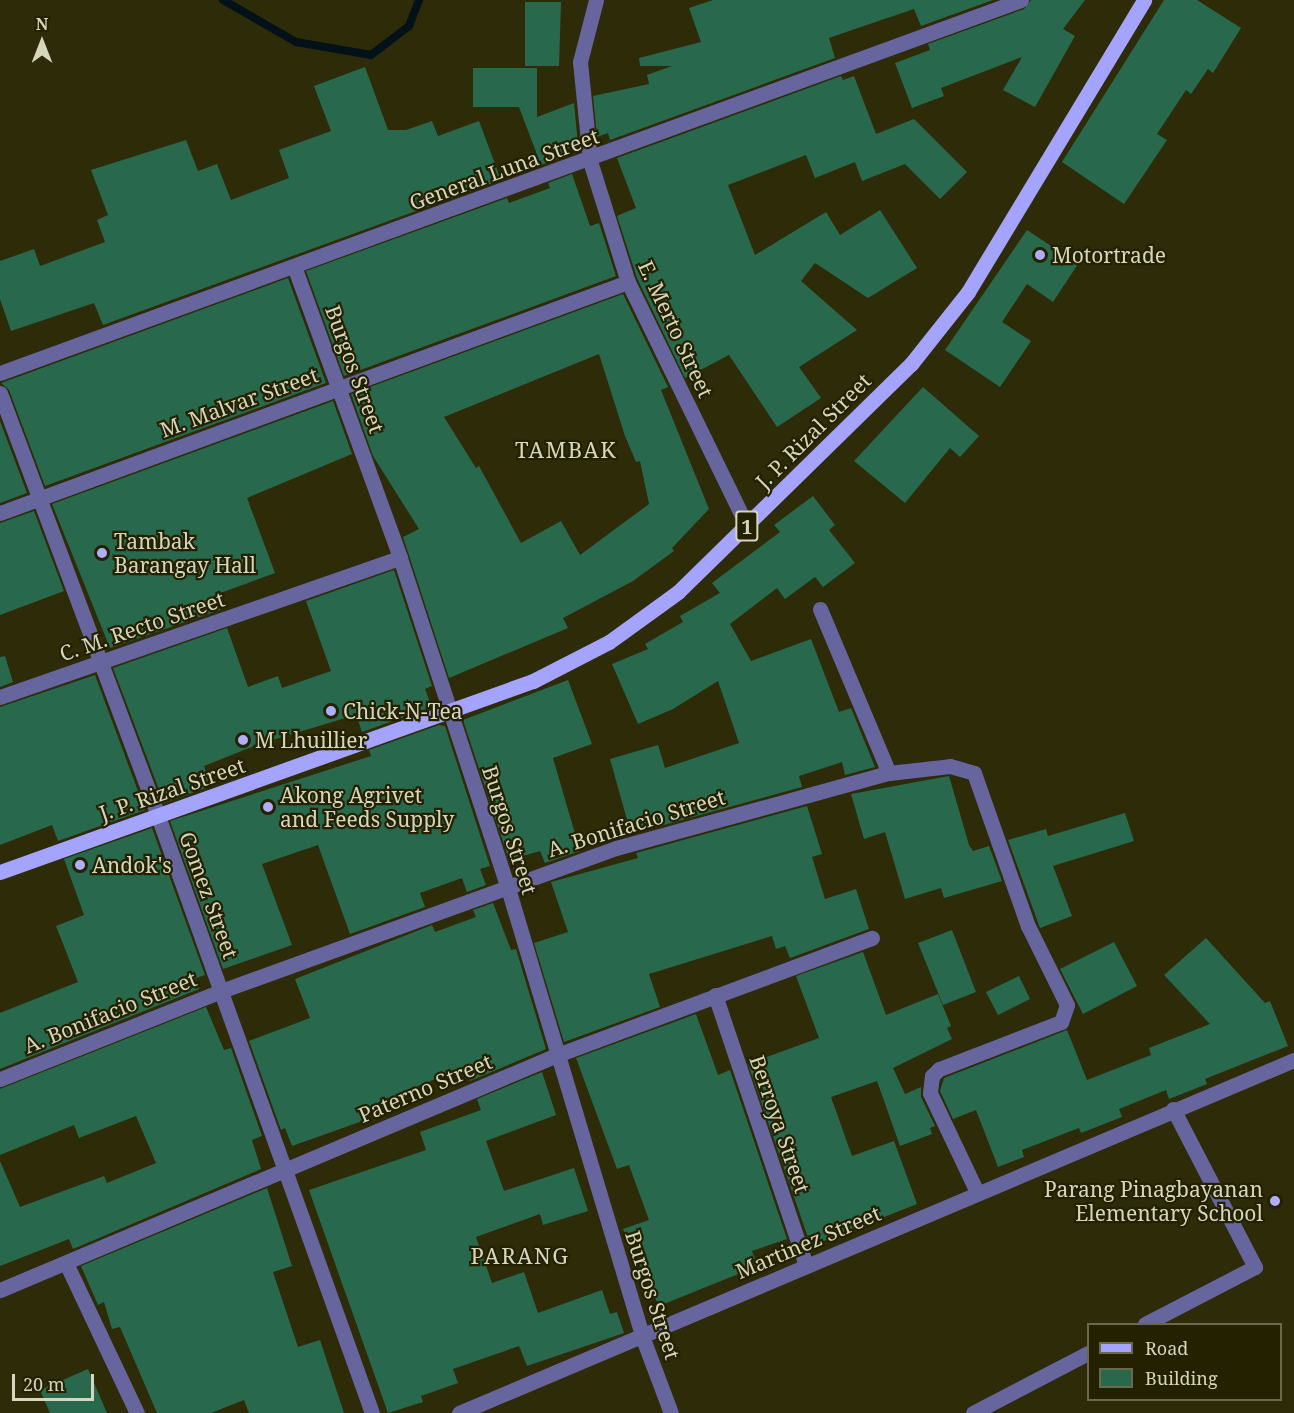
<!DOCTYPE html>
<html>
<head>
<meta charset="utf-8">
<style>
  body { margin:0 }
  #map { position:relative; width:1294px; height:1413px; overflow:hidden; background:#2e2b08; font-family:"Noto Serif",serif }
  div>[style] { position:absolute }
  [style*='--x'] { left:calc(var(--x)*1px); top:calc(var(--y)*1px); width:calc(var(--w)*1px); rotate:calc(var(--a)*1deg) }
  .stream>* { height:8px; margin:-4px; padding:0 4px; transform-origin:4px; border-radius:4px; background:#031218 }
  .building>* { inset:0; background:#28694e }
  .minor>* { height:15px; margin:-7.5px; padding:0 7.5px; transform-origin:7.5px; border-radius:7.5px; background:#66659d }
  .major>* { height:15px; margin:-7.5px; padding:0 7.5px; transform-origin:7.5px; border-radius:7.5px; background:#a4a3fe }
  .dots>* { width:16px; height:16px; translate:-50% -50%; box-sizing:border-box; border:3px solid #242100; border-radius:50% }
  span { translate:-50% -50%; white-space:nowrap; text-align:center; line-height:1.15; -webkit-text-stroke:4.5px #242100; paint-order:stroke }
  .shield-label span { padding:2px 4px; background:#242100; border:2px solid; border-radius:4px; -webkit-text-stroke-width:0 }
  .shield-label { font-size:20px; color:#d6d5bd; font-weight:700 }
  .street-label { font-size:21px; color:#d6d5bd }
  .poi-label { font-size:21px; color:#d6d5bd }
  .left { translate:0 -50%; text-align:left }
  .right { translate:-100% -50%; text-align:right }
  .neighbourhood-label { font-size:22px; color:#d6d5bd; letter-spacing:1.5px }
  .legend { position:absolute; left:1087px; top:1323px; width:195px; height:78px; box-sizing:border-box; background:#242100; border:2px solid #6b694c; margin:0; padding:8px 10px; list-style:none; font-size:18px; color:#d6d5bd }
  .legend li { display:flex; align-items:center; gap:12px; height:30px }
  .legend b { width:30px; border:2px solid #6b694c }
  .north { position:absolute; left:12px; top:12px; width:60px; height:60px; -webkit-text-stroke:4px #242100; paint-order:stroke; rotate:0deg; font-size:16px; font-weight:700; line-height:24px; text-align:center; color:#d6d5bd }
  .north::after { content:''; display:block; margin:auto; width:21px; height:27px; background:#d6d5bd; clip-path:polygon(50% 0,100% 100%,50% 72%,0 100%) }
  .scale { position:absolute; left:12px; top:1374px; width:82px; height:27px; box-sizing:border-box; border:3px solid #d6d5bd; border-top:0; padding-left:8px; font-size:18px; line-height:21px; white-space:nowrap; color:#d6d5bd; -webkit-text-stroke:4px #242100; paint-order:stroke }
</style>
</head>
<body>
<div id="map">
  <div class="stream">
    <i style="--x:223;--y:0;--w:84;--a:29.9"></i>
    <i style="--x:296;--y:42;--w:76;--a:9.8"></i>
    <i style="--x:371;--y:55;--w:48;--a:-37.3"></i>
    <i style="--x:409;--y:26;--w:28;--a:-69"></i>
  </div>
  <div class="building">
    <i style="clip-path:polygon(713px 0,993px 0,921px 26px,914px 9px,849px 31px,829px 38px,835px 58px,610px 140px,608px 133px,597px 137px,593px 96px,649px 84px,647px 75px,672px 66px,640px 66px,639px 58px,701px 42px,689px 8px)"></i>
    <i style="clip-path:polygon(1031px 0,1085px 0,1063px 29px,1075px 36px,1035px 107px,1003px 90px,1022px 57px,941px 88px,944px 96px,912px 108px,895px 63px,930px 50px,928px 44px,1024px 9px)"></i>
    <i style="clip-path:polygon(1164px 0,1197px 0,1241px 28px,1213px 73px,1208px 69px,1191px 94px,1186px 90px,1157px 134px,1167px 140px,1124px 204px,1062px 162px)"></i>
    <i style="clip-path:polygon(525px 2px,561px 2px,559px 66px,525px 66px)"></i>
    <i style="clip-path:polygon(365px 67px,388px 130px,406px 130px,432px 121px,438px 136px,479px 121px,501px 180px,103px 325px,94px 303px,11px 331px,0 299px,0 261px,34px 249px,40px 266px,105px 242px,97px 220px,108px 215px,91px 170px,186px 140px,198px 171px,217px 164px,231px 200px,289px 178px,279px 150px,331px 131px,314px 86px)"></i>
    <i style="clip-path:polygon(473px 68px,537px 68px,537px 117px,574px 103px,578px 144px,563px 150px,565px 156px,541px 165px,519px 107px,473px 107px)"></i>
    <i style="clip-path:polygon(841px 76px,843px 80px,854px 76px,876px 134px,914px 119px,967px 172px,940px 199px,905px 164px,862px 181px,855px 162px,815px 178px,806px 155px,728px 185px,755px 255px,826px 212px,840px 235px,880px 210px,917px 268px,868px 298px,815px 263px,801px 281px,857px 330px,799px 367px,821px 398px,777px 427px,729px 355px,685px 378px,637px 278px,617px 216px,636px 208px,617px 158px)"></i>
    <i style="clip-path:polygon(572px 174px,590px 226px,599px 223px,616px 276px,344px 376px,306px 271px,507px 198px,509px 203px,550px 188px,548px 183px)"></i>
    <i style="clip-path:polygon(1027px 230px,1078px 264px,1053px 302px,1027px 284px,1002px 322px,1031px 341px,1000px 387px,945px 350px)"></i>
    <i style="clip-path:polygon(288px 278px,326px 383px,45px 486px,9px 390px,1px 383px)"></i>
    <i style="clip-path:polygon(evenodd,623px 294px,668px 387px,661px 390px,709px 509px,672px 548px,674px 551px,633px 581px,563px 618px,568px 628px,449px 678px,403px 537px,419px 529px,373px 456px,351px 394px,623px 294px,599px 354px,625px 436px,636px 462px,640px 461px,649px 504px,580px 555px,561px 521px,521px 543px,479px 466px,476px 468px,444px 417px,599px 354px)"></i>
    <i style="clip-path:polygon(923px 387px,979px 436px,960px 457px,950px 448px,905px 503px,854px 461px)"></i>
    <i style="clip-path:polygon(333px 401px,352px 454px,247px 498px,275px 573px,215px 595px,220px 610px,110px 648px,52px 504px)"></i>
    <i style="clip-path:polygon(0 421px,27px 493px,0 503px)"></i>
    <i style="clip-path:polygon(813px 496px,835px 525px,829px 530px,855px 563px,823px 587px,815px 577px,785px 599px,777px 588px,730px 624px,751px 661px,811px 639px,839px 712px,851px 708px,875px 767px,845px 775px,842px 762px,799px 776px,802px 787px,631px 834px,610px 759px,658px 745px,665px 768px,739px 743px,718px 681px,673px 709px,638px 724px,612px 664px,648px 649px,645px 644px,683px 622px,680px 616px,720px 593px,712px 583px,780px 532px,774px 525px)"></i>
    <i style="clip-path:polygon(34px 511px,64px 591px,0 615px,0 523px)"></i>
    <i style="clip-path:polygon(394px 570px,432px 686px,425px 689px,432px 707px,362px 732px,357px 717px,349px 717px,259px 744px,204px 766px,211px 786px,164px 803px,113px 668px,227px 628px,248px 687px,278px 676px,282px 688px,331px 671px,306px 601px)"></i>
    <i style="clip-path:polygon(5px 656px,13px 682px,0 687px,0 657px)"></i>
    <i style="clip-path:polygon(95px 675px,145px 810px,58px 841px,52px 825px,0 845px,0 707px)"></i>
    <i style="clip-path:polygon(568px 680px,592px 744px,553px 758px,580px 851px,545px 863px,540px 851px,509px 860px,463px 720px)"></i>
    <i style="clip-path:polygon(439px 725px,445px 726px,490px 866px,480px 869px,486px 885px,467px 892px,462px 878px,420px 893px,425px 907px,350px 934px,318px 845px,262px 864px,292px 945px,223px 969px,170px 821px,371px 756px,369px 750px)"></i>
    <i style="clip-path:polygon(949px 776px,969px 845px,973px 851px,989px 846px,1002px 881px,944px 898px,941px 888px,905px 899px,885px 832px,864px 839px,851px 794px)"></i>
    <i style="clip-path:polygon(807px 806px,822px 854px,812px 857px,825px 899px,856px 889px,869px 929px,790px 958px,785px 946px,776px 949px,772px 936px,649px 974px,660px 1007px,564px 1042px,534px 943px,568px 932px,551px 882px,638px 858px,636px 853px)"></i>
    <i style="clip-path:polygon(1125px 813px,1134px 841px,1053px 866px,1072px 916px,1040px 928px,1008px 840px,1046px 829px,1048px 836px)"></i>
    <i style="clip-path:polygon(152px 828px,205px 975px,194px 979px,199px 989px,0 1069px,0 1013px,78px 982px,56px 926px,84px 915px,64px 859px)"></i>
    <i style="clip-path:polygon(493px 903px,511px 950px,516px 949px,546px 1049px,470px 1081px,465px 1068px,420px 1085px,366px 1113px,368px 1119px,292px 1146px,285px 1128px,281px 1130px,249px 1041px,310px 1018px,295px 979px,432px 925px,435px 932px,476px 917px,473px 910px)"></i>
    <i style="clip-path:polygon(952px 930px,976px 992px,943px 1005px,918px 943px)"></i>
    <i style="clip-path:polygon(1206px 938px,1265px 1003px,1270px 1001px,1288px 1046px,1205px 1079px,1207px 1084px,1169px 1099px,1166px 1090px,1119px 1109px,1122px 1117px,1081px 1133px,1079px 1128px,1022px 1150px,1024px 1157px,998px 1167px,976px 1110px,953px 1119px,940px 1091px,944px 1078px,1067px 1030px,1087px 1080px,1151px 1055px,1149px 1048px,1210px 1024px,1164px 975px)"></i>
    <i style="clip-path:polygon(1114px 942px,1137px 986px,1083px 1014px,1060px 969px)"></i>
    <i style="clip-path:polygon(863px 952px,886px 1015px,938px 994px,951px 1026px,947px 1028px,952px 1039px,893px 1068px,905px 1094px,921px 1087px,921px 1097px,935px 1126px,930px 1128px,932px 1134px,900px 1146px,877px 1081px,831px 1097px,852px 1156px,894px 1141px,917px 1204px,811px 1246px,748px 1064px,819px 1038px,796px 976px)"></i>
    <i style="clip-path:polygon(1019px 976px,1030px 999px,998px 1015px,986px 992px)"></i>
    <i style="clip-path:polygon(206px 1007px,224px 1050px,231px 1048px,262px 1136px,252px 1140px,261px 1169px,73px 1249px,69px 1239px,0 1266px,0 1161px,20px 1207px,104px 1176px,107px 1183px,156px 1163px,136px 1116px,79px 1138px,74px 1125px,0 1155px,0 1089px)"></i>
    <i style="clip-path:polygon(696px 1014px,718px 1075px,730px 1070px,787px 1239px,752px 1251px,758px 1266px,659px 1306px,623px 1229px,649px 1220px,629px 1165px,617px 1169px,576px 1058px)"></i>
    <i style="clip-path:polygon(542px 1072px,556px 1115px,486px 1141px,504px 1191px,574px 1168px,588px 1211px,543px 1225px,540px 1214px,476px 1237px,492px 1283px,524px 1272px,538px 1313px,602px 1290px,610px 1314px,617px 1312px,624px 1333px,527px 1366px,519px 1346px,453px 1369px,458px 1383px,421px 1396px,423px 1402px,388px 1413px,309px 1190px,426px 1150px,420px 1132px,481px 1110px,477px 1099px)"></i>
    <i style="clip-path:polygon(267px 1188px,292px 1266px,273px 1272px,298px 1347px,320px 1340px,344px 1413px,249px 1413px,244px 1400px,211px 1413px,157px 1413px,120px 1327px,112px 1329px,104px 1302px,98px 1305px,81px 1266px)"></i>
    <i style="clip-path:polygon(88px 1369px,107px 1413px,50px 1413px,40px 1390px)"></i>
  </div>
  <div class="minor">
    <i style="--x:596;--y:0;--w:64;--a:104.5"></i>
    <i style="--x:580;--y:62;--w:100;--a:84.2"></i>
    <i style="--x:590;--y:161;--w:127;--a:72.6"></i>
    <i style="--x:628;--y:282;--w:271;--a:64"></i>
    <i style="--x:294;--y:266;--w:311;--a:70"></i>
    <i style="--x:400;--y:558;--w:344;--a:71.9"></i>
    <i style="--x:507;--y:885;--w:471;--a:73.3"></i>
    <i style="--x:642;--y:1336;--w:82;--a:69.4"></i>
    <i style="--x:0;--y:373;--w:1087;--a:-20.07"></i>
    <i style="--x:0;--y:393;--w:452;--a:69.5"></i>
    <i style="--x:158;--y:816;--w:634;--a:70.28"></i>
    <i style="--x:0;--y:513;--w:669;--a:-20.2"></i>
    <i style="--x:820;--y:609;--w:178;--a:67.2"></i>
    <i style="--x:0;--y:697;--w:423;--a:-19.2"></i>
    <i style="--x:715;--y:995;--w:286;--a:71.4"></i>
    <i style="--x:0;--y:1079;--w:238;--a:-21.7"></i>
    <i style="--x:221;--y:991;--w:420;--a:-19.9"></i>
    <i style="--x:616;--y:848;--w:283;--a:-15.4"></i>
    <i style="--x:889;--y:773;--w:61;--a:-6.5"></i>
    <i style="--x:950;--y:766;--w:25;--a:16"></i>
    <i style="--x:974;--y:773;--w:162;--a:70.6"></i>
    <i style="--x:1028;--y:926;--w:88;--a:63.7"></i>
    <i style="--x:1067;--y:1005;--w:18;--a:109"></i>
    <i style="--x:1061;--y:1022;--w:131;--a:158.9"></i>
    <i style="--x:939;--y:1069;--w:10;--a:135"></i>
    <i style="--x:932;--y:1076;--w:17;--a:97"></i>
    <i style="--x:930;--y:1093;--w:110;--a:64.6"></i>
    <i style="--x:66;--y:1263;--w:166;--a:64.7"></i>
    <i style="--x:0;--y:1290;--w:605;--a:-22.88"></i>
    <i style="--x:557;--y:1055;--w:336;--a:-20.4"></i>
    <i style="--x:1145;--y:1324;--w:124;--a:-27.4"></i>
    <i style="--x:1255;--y:1267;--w:178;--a:-117.4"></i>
    <i style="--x:459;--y:1413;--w:907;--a:-22.92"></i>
    <i style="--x:973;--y:1413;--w:130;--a:-27.6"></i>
  </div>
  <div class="major">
    <i style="--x:0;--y:872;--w:566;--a:-19.72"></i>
    <i style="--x:533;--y:681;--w:85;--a:-27.2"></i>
    <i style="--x:609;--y:642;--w:85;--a:-35.9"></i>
    <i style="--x:678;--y:592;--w:326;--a:-44.4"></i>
    <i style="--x:911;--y:364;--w:92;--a:-51.6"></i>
    <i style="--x:968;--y:292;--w:341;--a:-58.9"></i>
  </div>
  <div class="dots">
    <i style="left:1040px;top:255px;background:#aeaefa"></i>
    <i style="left:102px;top:553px;background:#aeaefa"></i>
    <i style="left:331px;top:711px;background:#aeaefa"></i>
    <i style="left:243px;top:740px;background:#aeaefa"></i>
    <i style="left:268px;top:807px;background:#aeaefa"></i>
    <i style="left:80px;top:865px;background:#aeaefa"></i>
    <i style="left:1275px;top:1201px;background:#aeaefa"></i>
  </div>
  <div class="shield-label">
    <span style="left:747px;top:526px">1</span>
  </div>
  <div class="street-label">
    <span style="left:504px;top:169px;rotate:-20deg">General Luna Street</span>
    <span style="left:676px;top:329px;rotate:65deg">E. Merto Street</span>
    <span style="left:355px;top:369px;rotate:70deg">Burgos Street</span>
    <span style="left:239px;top:402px;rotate:-20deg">M. Malvar Street</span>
    <span style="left:813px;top:431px;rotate:-45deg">J. P. Rizal Street</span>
    <span style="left:142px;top:626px;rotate:-19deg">C. M. Recto Street</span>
    <span style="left:172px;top:789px;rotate:-19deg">J. P. Rizal Street</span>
    <span style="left:636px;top:823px;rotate:-17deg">A. Bonifacio Street</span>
    <span style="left:510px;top:830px;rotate:72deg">Burgos Street</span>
    <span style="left:209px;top:895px;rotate:70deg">Gomez Street</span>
    <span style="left:110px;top:1012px;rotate:-22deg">A. Bonifacio Street</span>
    <span style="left:425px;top:1088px;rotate:-23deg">Paterno Street</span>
    <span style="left:780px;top:1124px;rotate:71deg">Berroya Street</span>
    <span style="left:808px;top:1242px;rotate:-23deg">Martinez Street</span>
    <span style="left:653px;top:1295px;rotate:72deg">Burgos Street</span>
  </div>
  <div class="poi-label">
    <span class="left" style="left:1052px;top:255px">Motortrade</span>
    <span class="left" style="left:114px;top:553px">Tambak<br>Barangay Hall</span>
    <span class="left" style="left:343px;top:711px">Chick-N-Tea</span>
    <span class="left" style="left:255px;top:740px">M Lhuillier</span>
    <span class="left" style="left:280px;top:807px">Akong Agrivet<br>and Feeds Supply</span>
    <span class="left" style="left:92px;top:865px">Andok's</span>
    <span class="right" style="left:1263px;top:1201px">Parang Pinagbayanan<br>Elementary School</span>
  </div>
  <div class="neighbourhood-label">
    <span style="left:566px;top:450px">TAMBAK</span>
    <span style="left:520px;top:1256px">PARANG</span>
  </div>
  <ul class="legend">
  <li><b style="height:8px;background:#a4a3fe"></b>Road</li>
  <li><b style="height:16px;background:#28694e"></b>Building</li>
  </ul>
  <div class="north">N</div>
  <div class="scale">20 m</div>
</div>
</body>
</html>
